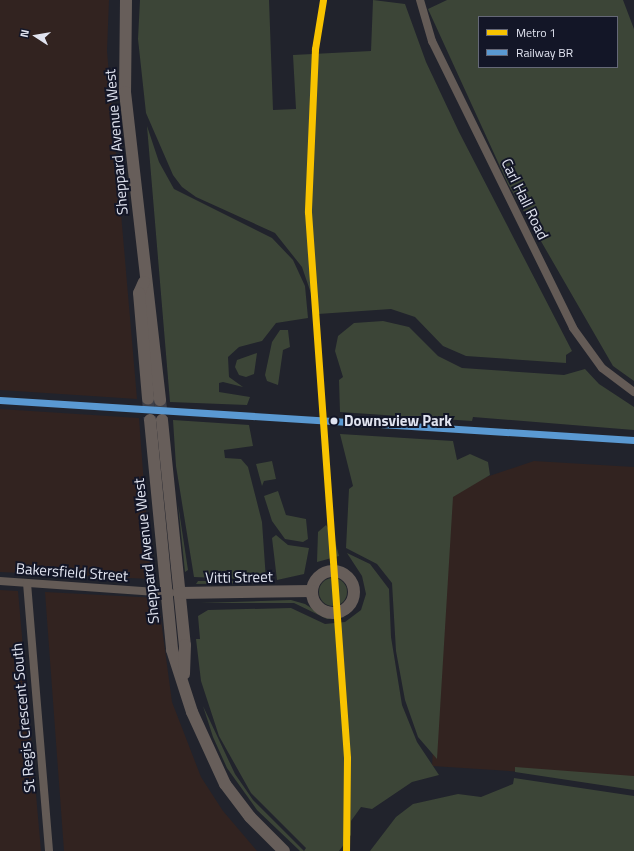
<!DOCTYPE html>
<html>
<head>
<meta charset="utf-8">
<style>
  body { margin:0 }
  #map { position:relative; width:634px; height:851px; overflow:hidden; background:#21232c; font-family:"Titillium Web",sans-serif }
  div>[style] { position:absolute }
  [style*='--x'] { left:calc(var(--x)*1px); top:calc(var(--y)*1px); width:calc(var(--w)*1px); rotate:calc(var(--a)*1deg) }
  .industrial>* { inset:0; background:#322320 }
  .green>* { inset:0; background:#3c4537 }
  .round { border-radius:50% }
  .secondary-tunnel>* { height:12px; margin-top:-6px; transform-origin:0; background:repeating-linear-gradient(90deg,#3e4049 0 12px,transparent 0 18px) }
  .street>* { height:8px; margin:-4px; padding:0 4px; transform-origin:4px; border-radius:4px; background:#645b56 }
  .secondary>* { height:12px; margin:-6px; padding:0 6px; transform-origin:6px; border-radius:6px; background:#675e5a }
  .secondary>.ring { margin:-6px; padding:0; box-sizing:content-box; background:none; border:12px solid #675e5a; border-radius:50% }
  .rail-1>* { height:7px; margin:-3.5px; padding:0 3.5px; transform-origin:3.5px; border-radius:3.5px; background:#5a99d2 }
  .metro-1>* { height:7px; margin:-3.5px; padding:0 3.5px; transform-origin:3.5px; border-radius:3.5px; background:#f8c300 }
  .dots>* { width:11px; height:11px; translate:-50% -50%; box-sizing:border-box; border:2px solid #131627; border-radius:50% }
  span { translate:-50% -50%; white-space:nowrap; text-align:center; line-height:1.15; -webkit-text-stroke:4px #131627; paint-order:stroke }
  .street-label { font-size:15px; color:#e1e4f0 }
  .stop-label { font-size:15px; color:#e1e4f0; font-weight:700 }
  .left { translate:0 -50%; text-align:left }
  .legend { position:absolute; left:478px; top:16px; width:140px; height:52px; box-sizing:border-box; background:#131627; border:1px solid #656877; margin:0; padding:5px 7px; list-style:none; font-size:12px; color:#e1e4f0 }
  .legend li { display:flex; align-items:center; gap:8px; height:20px }
  .legend b { width:20px; border:1px solid #656877 }
  .north { position:absolute; left:16px; top:16px; width:40px; height:40px; -webkit-text-stroke:3px #131627; paint-order:stroke; rotate:282deg; font-size:11px; font-weight:700; line-height:16px; text-align:center; color:#e1e4f0 }
  .north::after { content:''; display:block; margin:auto; width:14px; height:18px; background:#e1e4f0; clip-path:polygon(50% 0,100% 100%,50% 72%,0 100%) }
</style>
</head>
<body>
<div id="map">
  <div class="industrial">
    <i style="clip-path:polygon(0 0,109px 0,107px 51px,137px 399px,0 390px)"></i>
    <i style="clip-path:polygon(0 409px,139px 418px,151px 579px,0 572px)"></i>
    <i style="clip-path:polygon(534px 461px,634px 467px,634px 779px,432px 766px,448px 490px)"></i>
    <i style="clip-path:polygon(0 590px,18px 591px,41px 851px,0 851px)"></i>
    <i style="clip-path:polygon(45px 592px,158px 598px,172px 702px,201px 777px,223px 811px,257px 851px,64px 851px)"></i>
  </div>
  <div class="green">
    <i style="clip-path:polygon(140px 0,269px 0,273px 110px,296px 109px,293px 55px,371px 51px,373px 0,405px 4px,426px 62px,459px 132px,572px 351px,566px 355px,566px 363px,466px 356px,443px 346px,415px 317px,391px 309px,318px 314px,302px 267px,275px 233px,196px 197px,182px 187px,173px 175px,146px 113px,138px 39px)"></i>
    <i style="clip-path:polygon(evenodd,447px 0,623px 0,634px 29px,634px 381px,613px 366px,508px 184px,428px 9px,447px 0,479px 17px,617px 17px,617px 67px,479px 67px,479px 17px)"></i>
    <i style="clip-path:polygon(147px 126px,159px 162px,174px 189px,272px 238px,293px 260px,305px 286px,308px 318px,276px 323px,262px 341px,239px 347px,228px 357px,229px 377px,243px 387px,223px 382px,219px 383px,219px 392px,250px 397px,247px 405px,170px 402px)"></i>
    <i style="clip-path:polygon(383px 321px,409px 327px,438px 356px,462px 368px,564px 375px,585px 369px,599px 384px,634px 407px,634px 430px,473px 417px,472px 421px,340px 412px,339px 380px,343px 377px,335px 351px,338px 336px,354px 323px)"></i>
    <i style="clip-path:polygon(280px 330px,288px 330px,290px 347px,283px 350px,278px 385px,267px 381px,265px 375px,272px 342px)"></i>
    <i style="clip-path:polygon(257px 353px,254px 374px,246px 377px,239px 375px,235px 367px,237px 360px)"></i>
    <i style="clip-path:polygon(173px 420px,249px 425px,253px 446px,224px 450px,225px 458px,241px 459px,248px 467px,262px 522px,266px 580px,194px 577px,176px 466px)"></i>
    <i style="clip-path:polygon(340px 434px,453px 441px,457px 460px,470px 454px,488px 462px,490px 475px,453px 497px,437px 759px,418px 737px,405px 700px,396px 651px,392px 583px,377px 564px,346px 548px,349px 489px,353px 486px)"></i>
    <i style="clip-path:polygon(272px 461px,276px 479px,264px 481px,262px 486px,256px 464px)"></i>
    <i style="clip-path:polygon(278px 491px,286px 515px,306px 519px,308px 539px,303px 542px,285px 539px,272px 521px,264px 496px)"></i>
    <i style="clip-path:polygon(178px 504px,188px 570px,185px 572px)"></i>
    <i style="clip-path:polygon(326px 525px,334px 537px,339px 556px,317px 562px,318px 532px)"></i>
    <i style="clip-path:polygon(276px 535px,288px 545px,309px 548px,304px 574px,277px 580px,272px 538px)"></i>
    <i style="clip-path:polygon(347px 553px,370px 564px,389px 589px,391px 637px,402px 705px,417px 742px,439px 775px,412px 782px,372px 809px,361px 807px,351px 821px,351px 835px,339px 851px,300px 851px,257px 810px,227px 768px,213px 737px,203px 706px,235px 774px,253px 800px,304px 851px,306px 848px,251px 793px,219px 736px,201px 681px,196px 639px,200px 639px,198px 616px,208px 610px,291px 608px,325px 624px,345px 622px,361px 610px,366px 594px,362px 576px)"></i>
    <i class="round" style="left:319px;top:578px;width:28px;height:28px"></i>
    <i style="clip-path:polygon(198px 581px,231px 581px,264px 583px,196px 584px)"></i>
    <i style="clip-path:polygon(291px 600px,305px 604px,325px 617px,346px 617px,327px 619px,294px 603px,200px 603px)"></i>
    <i style="clip-path:polygon(515px 767px,634px 776px,634px 790px,515px 772px)"></i>
    <i style="clip-path:polygon(514px 778px,634px 796px,634px 851px,370px 851px,396px 817px,413px 804px,458px 794px,481px 797px,513px 784px)"></i>
  </div>
  <div class="secondary-tunnel">
    <i style="--x:148;--y:399;--w:21;--a:85"></i>
    <i style="--x:160;--y:400;--w:20;--a:84"></i>
  </div>
  <div class="street">
    <i style="--x:420;--y:0;--w:43;--a:73.7"></i>
    <i style="--x:432;--y:41;--w:320;--a:63.8"></i>
    <i style="--x:573;--y:328;--w:49;--a:54.1"></i>
    <i style="--x:602;--y:368;--w:40;--a:37"></i>
    <i style="--x:0;--y:581;--w:171;--a:4"></i>
    <i style="--x:27;--y:583;--w:269;--a:85.3"></i>
  </div>
  <div class="secondary">
    <i style="--x:126;--y:0;--w:92;--a:90.6"></i>
    <i style="--x:125;--y:92;--w:310;--a:83.5"></i>
    <i style="--x:144;--y:282;--w:12;--a:114"></i>
    <i style="--x:139;--y:293;--w:106;--a:85.1"></i>
    <i style="--x:150;--y:420;--w:231;--a:84.5"></i>
    <i style="--x:172;--y:650;--w:65;--a:72.1"></i>
    <i style="--x:192;--y:712;--w:79;--a:65.4"></i>
    <i style="--x:225;--y:784;--w:41;--a:52.9"></i>
    <i style="--x:250;--y:817;--w:48;--a:45"></i>
    <i style="--x:162;--y:420;--w:226;--a:84.2"></i>
    <i style="--x:185;--y:645;--w:29;--a:92"></i>
    <i class="ring" style="left:312px;top:571px;width:30px;height:30px"></i>
    <i style="--x:179;--y:593;--w:133;--a:-0.9"></i>
  </div>
  <div class="rail-1">
    <i style="--x:0;--y:400;--w:635;--a:3.61"></i>
  </div>
  <div class="metro-1">
    <i style="--x:323;--y:0;--w:50;--a:99.3"></i>
    <i style="--x:315;--y:49;--w:163;--a:92.5"></i>
    <i style="--x:308;--y:212;--w:547;--a:85.91"></i>
    <i style="--x:347;--y:758;--w:93;--a:90.6"></i>
  </div>
  <div class="dots">
    <i style="left:334px;top:421px;background:#e1e4f0"></i>
  </div>
  <div class="street-label">
    <span style="left:116px;top:142px;rotate:-95deg">Sheppard Avenue West</span>
    <span style="left:525px;top:199px;rotate:64deg">Carl Hall Road</span>
    <span style="left:146px;top:551px;rotate:-96deg">Sheppard Avenue West</span>
    <span style="left:72px;top:572px;rotate:4deg">Bakersfield Street</span>
    <span style="left:239px;top:577px;rotate:-1deg">Vitti Street</span>
    <span style="left:23px;top:718px;rotate:-95deg">St Regis Crescent South</span>
  </div>
  <div class="stop-label">
    <span class="left" style="left:344px;top:421px">Downsview Park</span>
  </div>
  <ul class="legend">
  <li><b style="height:5px;background:#f8c300"></b>Metro 1</li>
  <li><b style="height:5px;background:#5a99d2"></b>Railway BR</li>
  </ul>
  <div class="north">N</div>
</div>
</body>
</html>
